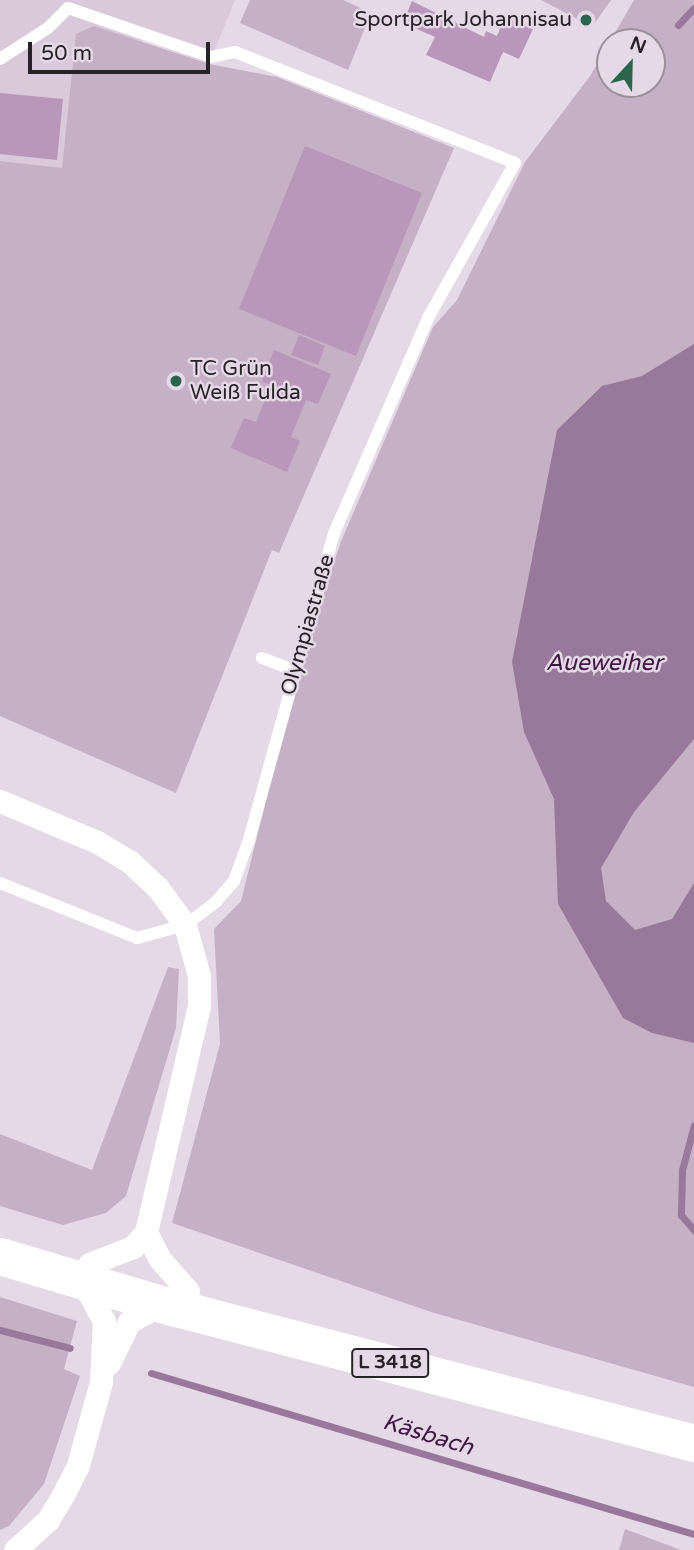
<!DOCTYPE html>
<html>
<head>
<meta charset="utf-8">
<style>
  body { margin:0 }
  #map { position:relative; width:694px; height:1550px; overflow:hidden; background:#e6d9e7; font-family:"Varela Round",sans-serif }
  div>[style] { position:absolute }
  [style*='--x'] { left:calc(var(--x)*1px); top:calc(var(--y)*1px); width:calc(var(--w)*1px); rotate:calc(var(--a)*1deg) }
  .built>* { inset:0; background:#dac8db }
  .green>* { inset:0; background:#c5b0c6 }
  .water>* { inset:0; background:#99799b }
  .stream>* { height:7px; margin:-3.5px; padding:0 3.5px; transform-origin:3.5px; border-radius:3.5px; background:#99799b }
  .building>* { inset:0; background:#b897ba }
  .lane>* { height:12px; margin:-6px; padding:0 6px; transform-origin:6px; border-radius:6px; background:#fff }
  .street>* { height:23px; margin:-11.5px; padding:0 11.5px; transform-origin:11.5px; border-radius:11.5px; background:#fff }
  .primary>* { height:37px; margin:-18.5px; padding:0 18.5px; transform-origin:18.5px; border-radius:18.5px; background:#fff }
  .dots>* { width:19px; height:19px; translate:-50% -50%; box-sizing:border-box; border:4px solid #e6d9e7; border-radius:50% }
  span { translate:-50% -50%; white-space:nowrap; text-align:center; line-height:1.15; -webkit-text-stroke:5px #e6d9e7; paint-order:stroke }
  .shield-label span { padding:2px 5px; background:#e6d9e7; border:2px solid; border-radius:5px; -webkit-text-stroke-width:0 }
  .shield-label { font-size:19px; color:#272227; font-weight:700 }
  .poi-label { font-size:21px; color:#272227 }
  .right { translate:-100% -50%; text-align:right }
  .left { translate:0 -50%; text-align:left }
  .street-label { font-size:21px; color:#272227 }
  .water-label { font-size:23px; color:#401743; font-style:italic }
  .north { position:absolute; left:596px; top:28px; width:70px; height:70px; box-sizing:border-box; background:#e6d9e7; border:2px solid #9a909a; border-radius:50%; rotate:22deg; font-size:19px; font-weight:700; line-height:28px; text-align:center; color:#272227 }
  .north::after { content:''; display:block; margin:auto; width:24px; height:32px; background:#2c654d; clip-path:polygon(50% 0,100% 100%,50% 72%,0 100%) }
  .scale { position:absolute; left:28px; top:42px; width:182px; height:32px; box-sizing:border-box; border:4px solid #272227; border-top:0; padding-left:9px; font-size:21px; line-height:24px; white-space:nowrap; color:#272227; -webkit-text-stroke:5px #e6d9e7; paint-order:stroke }
</style>
</head>
<body>
<div id="map">
  <div class="built">
    <i style="clip-path:polygon(0 0,235px 0,209px 64px,143px 40px,62px 169px,0 161px)"></i>
  </div>
  <div class="green">
    <i style="clip-path:polygon(250px 0,343px 0,371px 13px,348px 70px,240px 23px)"></i>
    <i style="clip-path:polygon(541px 0,611px 0,592px 27px)"></i>
    <i style="clip-path:polygon(evenodd,634px 0,694px 0,694px 1387px,431px 1312px,172px 1223px,220px 1044px,214px 929px,241px 901px,299px 669px,340px 544px,433px 327px,457px 300px,525px 162px,590px 76px,634px 0,610px 42px,652px 42px,652px 84px,610px 84px,610px 42px)"></i>
    <i style="clip-path:polygon(94px 26px,209px 64px,277px 77px,454px 148px,279px 553px,272px 550px,176px 793px,0 716px,0 161px,62px 168px,76px 34px)"></i>
    <i style="clip-path:polygon(168px 967px,179px 969px,176px 1028px,126px 1196px,106px 1213px,63px 1225px,0 1206px,0 1134px,92px 1170px)"></i>
    <i style="clip-path:polygon(0 1297px,77px 1321px,64px 1369px,80px 1376px,44px 1484px,9px 1526px,0 1530px)"></i>
    <i style="clip-path:polygon(625px 1529px,681px 1550px,619px 1550px)"></i>
  </div>
  <div class="water">
    <i style="clip-path:polygon(694px 344px,694px 739px,634px 812px,601px 868px,606px 901px,635px 930px,672px 919px,694px 883px,694px 1043px,652px 1033px,623px 1018px,558px 904px,554px 799px,524px 732px,512px 662px,557px 430px,602px 386px,642px 376px)"></i>
  </div>
  <div class="stream">
    <i style="--x:678;--y:25;--w:23;--a:-47"></i>
    <i style="--x:694;--y:1125;--w:47;--a:104.9"></i>
    <i style="--x:682;--y:1170;--w:45;--a:91.3"></i>
    <i style="--x:681;--y:1215;--w:20;--a:49"></i>
    <i style="--x:0;--y:1330;--w:72;--a:14.4"></i>
    <i style="--x:151;--y:1373;--w:566;--a:16.52"></i>
  </div>
  <div class="building">
    <i style="clip-path:polygon(412px 1px,484px 37px,486px 31px,497px 36px,505px 17px,533px 29px,519px 59px,503px 52px,490px 82px,426px 55px,435px 37px,403px 23px)"></i>
    <i style="clip-path:polygon(0 93px,63px 99px,57px 160px,0 154px)"></i>
    <i style="clip-path:polygon(305px 146px,422px 193px,356px 356px,239px 309px)"></i>
    <i style="clip-path:polygon(299px 335px,325px 346px,318px 365px,291px 355px)"></i>
    <i style="clip-path:polygon(274px 350px,331px 374px,318px 404px,306px 400px,291px 437px,300px 441px,287px 472px,231px 448px,244px 418px,256px 422px,271px 385px,262px 381px)"></i>
  </div>
  <div class="lane">
    <i style="--x:0;--y:59;--w:57;--a:-32.9"></i>
    <i style="--x:48;--y:28;--w:28;--a:-45"></i>
    <i style="--x:68;--y:8;--w:151;--a:18.9"></i>
    <i style="--x:211;--y:57;--w:25;--a:-12"></i>
    <i style="--x:235;--y:52;--w:301;--a:21.6"></i>
    <i style="--x:515;--y:163;--w:176;--a:119.3"></i>
    <i style="--x:429;--y:316;--w:237;--a:113.6"></i>
    <i style="--x:334;--y:533;--w:319;--a:105.5"></i>
    <i style="--x:249;--y:840;--w:44;--a:110.1"></i>
    <i style="--x:234;--y:881;--w:28;--a:131"></i>
    <i style="--x:216;--y:902;--w:39;--a:143"></i>
    <i style="--x:185;--y:925;--w:50;--a:164.8"></i>
    <i style="--x:137;--y:938;--w:148;--a:-158.1"></i>
    <i style="--x:262;--y:658;--w:34;--a:21"></i>
  </div>
  <div class="street">
    <i style="--x:0;--y:801;--w:105;--a:22.9"></i>
    <i style="--x:97;--y:842;--w:37;--a:31"></i>
    <i style="--x:129;--y:861;--w:40;--a:43"></i>
    <i style="--x:158;--y:888;--w:46;--a:53.9"></i>
    <i style="--x:185;--y:925;--w:53;--a:74.6"></i>
    <i style="--x:199;--y:976;--w:30;--a:90"></i>
    <i style="--x:199;--y:1006;--w:232;--a:103.2"></i>
    <i style="--x:146;--y:1232;--w:20;--a:131"></i>
    <i style="--x:133;--y:1247;--w:47;--a:158.9"></i>
    <i style="--x:146;--y:1232;--w:29;--a:63"></i>
    <i style="--x:159;--y:1258;--w:44;--a:48.7"></i>
    <i style="--x:109;--y:1363;--w:46;--a:-64"></i>
    <i style="--x:129;--y:1322;--w:37;--a:-29"></i>
    <i style="--x:15;--y:1550;--w:45;--a:-42.3"></i>
    <i style="--x:48;--y:1520;--w:31;--a:-59"></i>
    <i style="--x:64;--y:1493;--w:31;--a:-63"></i>
    <i style="--x:78;--y:1465;--w:86;--a:-74.5"></i>
    <i style="--x:101;--y:1382;--w:61;--a:-87.2"></i>
    <i style="--x:104;--y:1321;--w:46;--a:-118.8"></i>
  </div>
  <div class="primary">
    <i style="--x:0;--y:1256;--w:168;--a:16.6"></i>
    <i style="--x:161;--y:1304;--w:551;--a:14.62"></i>
  </div>
  <div class="dots">
    <i style="left:586px;top:20px;background:#2c654d"></i>
    <i style="left:176px;top:381px;background:#2c654d"></i>
  </div>
  <div class="shield-label">
    <span style="left:390px;top:1363px">L 3418</span>
  </div>
  <div class="poi-label">
    <span class="right" style="left:572px;top:20px">Sportpark Johannisau</span>
    <span class="left" style="left:190px;top:381px">TC Grün<br>Weiß Fulda</span>
  </div>
  <div class="street-label">
    <span style="left:308px;top:625px;rotate:-74deg">Olympiastraße</span>
  </div>
  <div class="water-label">
    <span style="left:604px;top:663px">Aueweiher</span>
    <span style="left:428px;top:1435px;rotate:17deg">Käsbach</span>
  </div>
  <div class="north">N</div>
  <div class="scale">50 m</div>
</div>
</body>
</html>
